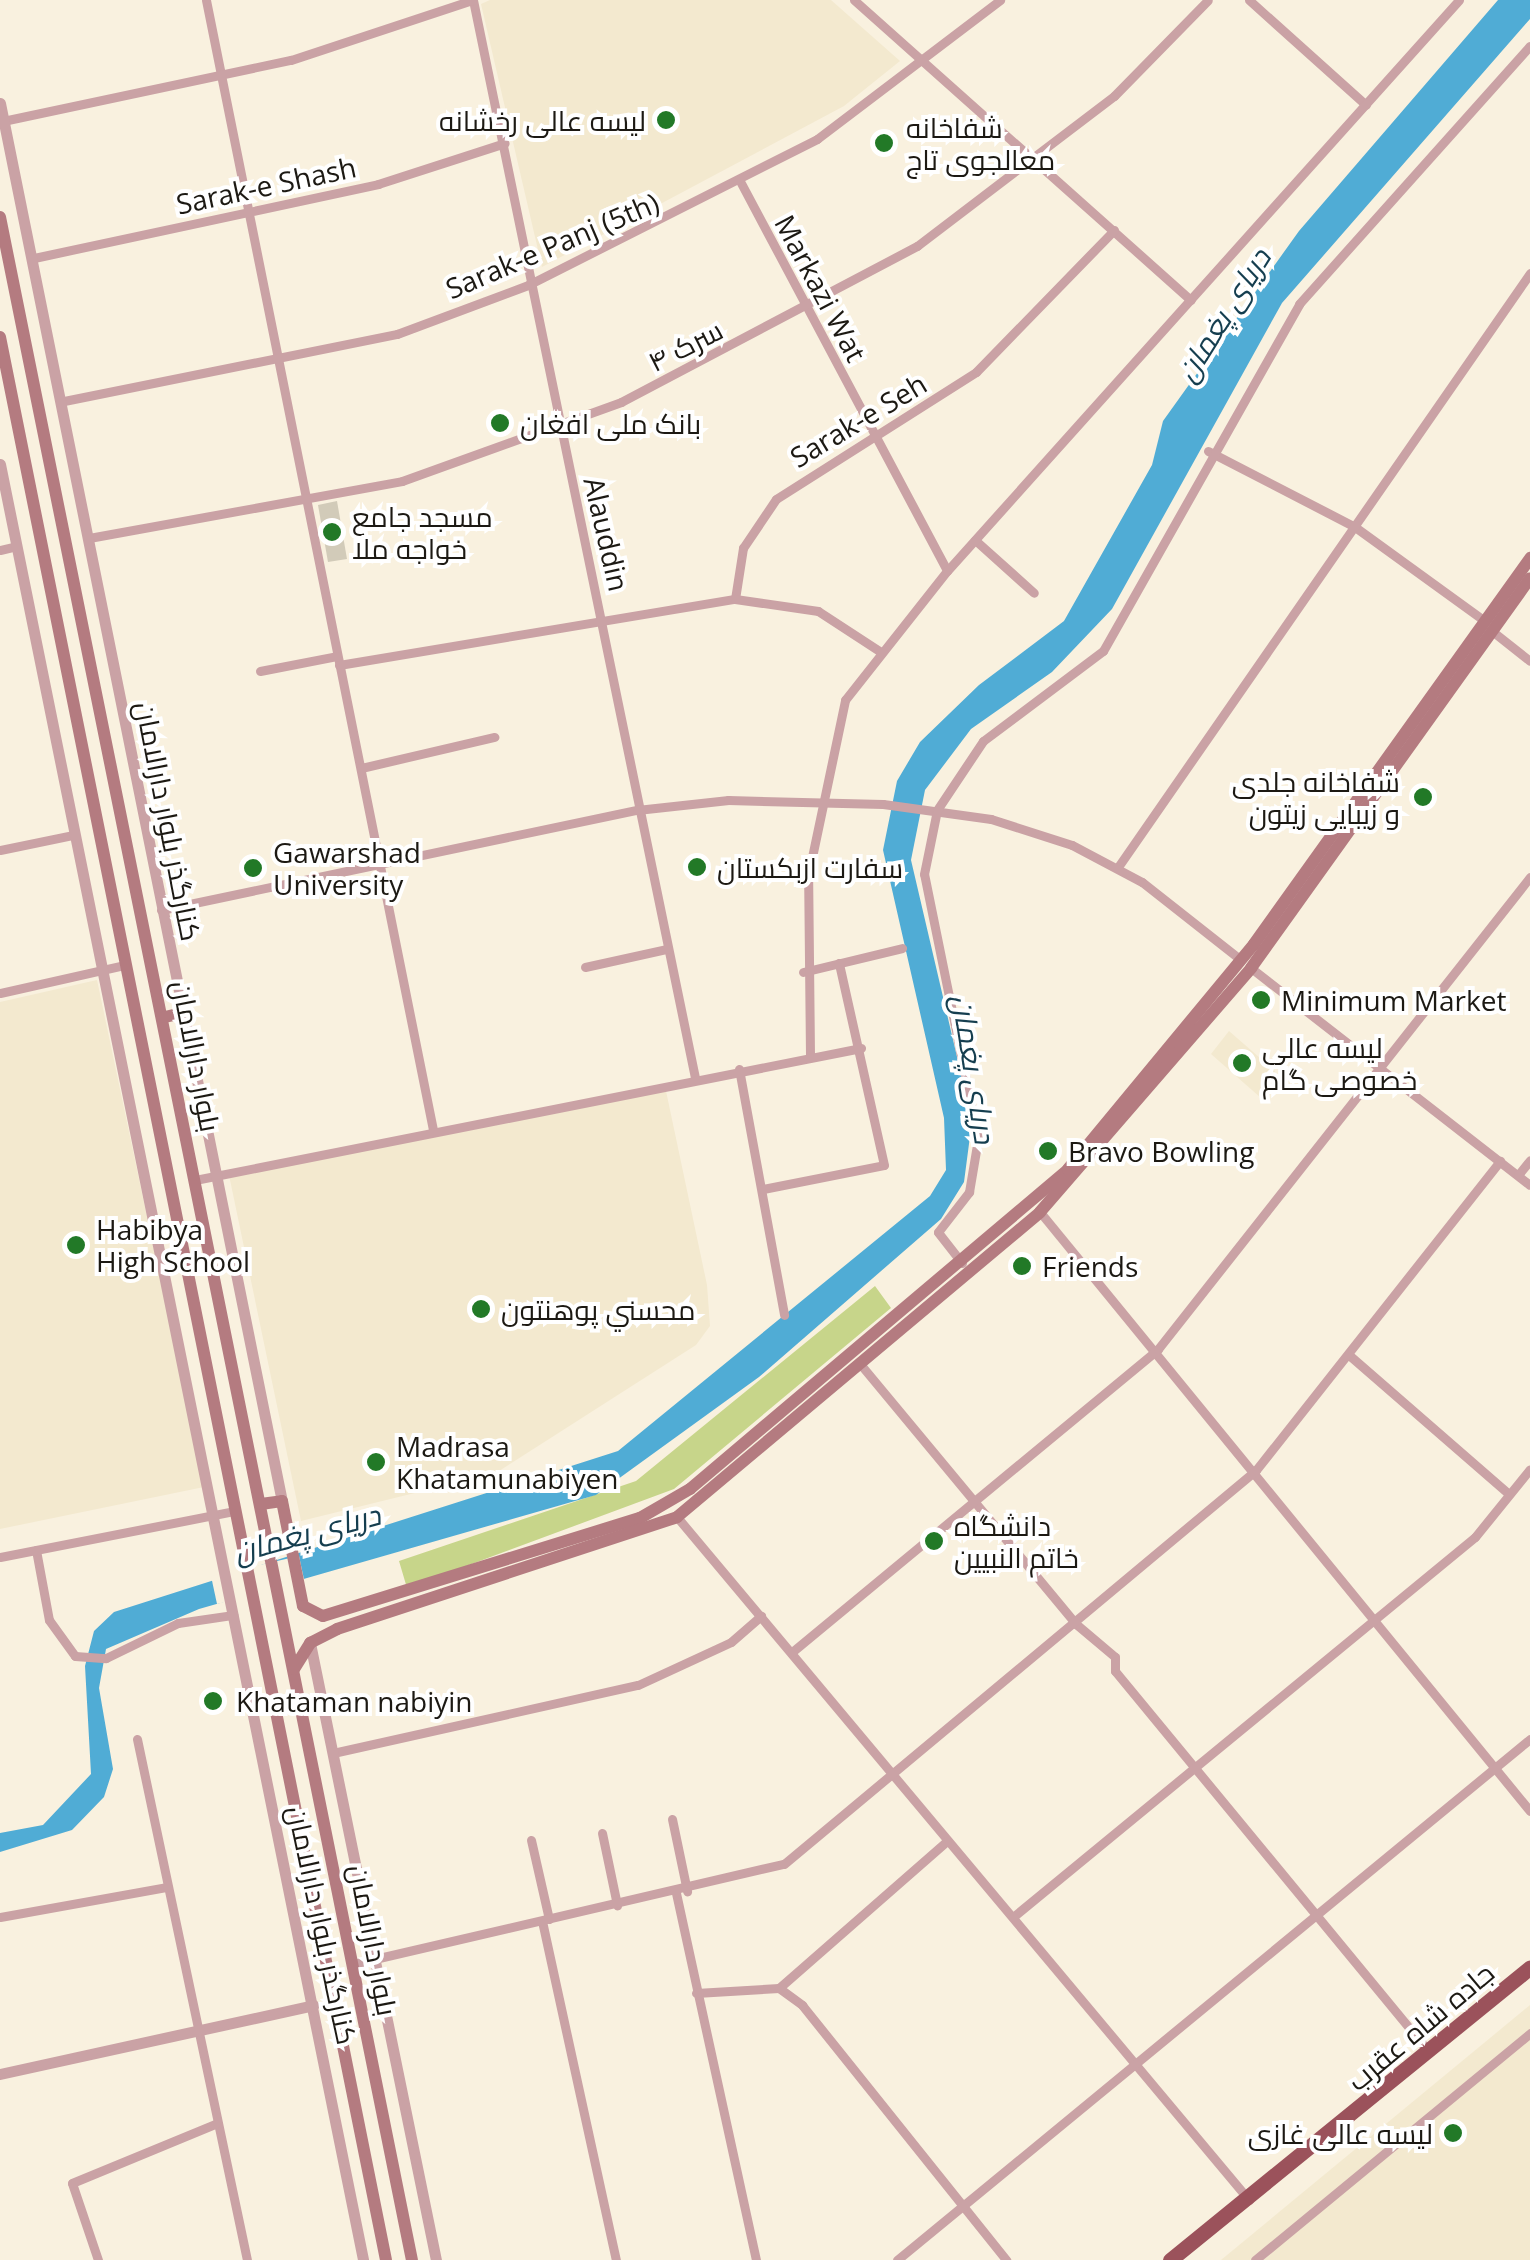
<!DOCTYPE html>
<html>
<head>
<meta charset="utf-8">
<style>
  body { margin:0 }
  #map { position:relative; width:1530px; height:2260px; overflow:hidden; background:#f9f1df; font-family:"Open Sans",Cairo,sans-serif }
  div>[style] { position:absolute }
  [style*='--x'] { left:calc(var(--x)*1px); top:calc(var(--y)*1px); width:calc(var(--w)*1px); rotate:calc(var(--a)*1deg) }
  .built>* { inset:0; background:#f3e9cf }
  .green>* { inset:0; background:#c7d58a }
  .water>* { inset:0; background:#50acd5 }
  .pier>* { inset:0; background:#f9f1df }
  .building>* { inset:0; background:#d2cbb9 }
  .minor>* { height:9px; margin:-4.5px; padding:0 4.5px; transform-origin:4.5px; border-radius:4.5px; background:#caa2a5 }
  .tertiary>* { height:11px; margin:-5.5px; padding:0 5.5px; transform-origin:5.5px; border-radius:5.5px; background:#caa2a5 }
  .secondary>* { height:12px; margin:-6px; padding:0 6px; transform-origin:6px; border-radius:6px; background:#b47b80 }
  .trunk>* { height:15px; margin:-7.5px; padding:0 7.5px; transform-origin:7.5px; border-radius:7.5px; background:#9b525b }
  .dots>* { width:28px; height:28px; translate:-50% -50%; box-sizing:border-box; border:5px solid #fff; border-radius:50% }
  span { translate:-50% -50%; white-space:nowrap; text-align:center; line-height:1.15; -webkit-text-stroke:8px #fff; paint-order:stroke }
  .poi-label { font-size:28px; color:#1c1913 }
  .right { translate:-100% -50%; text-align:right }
  .left { translate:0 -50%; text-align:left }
  .street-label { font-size:28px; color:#1c1913 }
  .water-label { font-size:30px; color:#153e4f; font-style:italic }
</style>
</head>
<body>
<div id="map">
  <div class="built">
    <i style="clip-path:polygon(490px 0,831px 0,900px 61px,844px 106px,542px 267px,481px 4px)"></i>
    <i style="clip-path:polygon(97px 980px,204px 1487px,0 1529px,0 1002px)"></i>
    <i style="clip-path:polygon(1229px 1031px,1275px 1071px,1261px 1098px,1211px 1054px)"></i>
    <i style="clip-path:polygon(666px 1091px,707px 1285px,710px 1326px,696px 1345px,496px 1473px,301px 1521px,229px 1175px)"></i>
    <i style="clip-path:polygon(1530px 2005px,1530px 2260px,1221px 2260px)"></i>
  </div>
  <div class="green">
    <i style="clip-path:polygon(875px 1286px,891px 1308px,674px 1489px,407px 1588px,399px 1561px,636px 1481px)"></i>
  </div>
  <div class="water">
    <i style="clip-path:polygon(1498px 0,1530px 0,1530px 19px,1282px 303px,1112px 609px,1052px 672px,971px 729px,925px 790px,911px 860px,972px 1121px,964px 1182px,941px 1219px,759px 1377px,596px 1495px,199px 1609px,106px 1649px,99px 1688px,113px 1769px,104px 1797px,72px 1830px,0 1852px,0 1833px,43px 1825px,91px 1774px,85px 1666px,94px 1631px,114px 1612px,618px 1451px,930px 1196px,946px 1170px,944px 1118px,883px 850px,897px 781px,920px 742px,979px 685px,1064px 621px,1152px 465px,1163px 421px,1299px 231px)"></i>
  </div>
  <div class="pier">
    <i style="clip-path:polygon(299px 1556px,305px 1584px,217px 1604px,211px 1576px)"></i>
  </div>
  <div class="building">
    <i style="clip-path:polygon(337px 501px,347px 559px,328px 562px,318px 505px)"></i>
  </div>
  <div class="minor">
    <i style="--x:206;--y:0;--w:1153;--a:78.64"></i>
    <i style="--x:473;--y:0;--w:1101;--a:78.36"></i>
    <i style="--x:854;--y:0;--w:451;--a:41.7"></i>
    <i style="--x:1249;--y:0;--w:157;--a:41.9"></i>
    <i style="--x:3;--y:121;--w:294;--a:-12"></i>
    <i style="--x:291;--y:60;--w:191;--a:-18.3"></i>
    <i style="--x:741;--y:183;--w:439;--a:62"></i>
    <i style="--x:34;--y:258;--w:352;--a:-12.1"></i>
    <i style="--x:378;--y:184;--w:133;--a:-17.9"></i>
    <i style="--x:64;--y:401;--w:340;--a:-11.4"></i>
    <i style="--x:397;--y:334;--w:140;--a:-20.5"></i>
    <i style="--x:528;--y:285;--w:324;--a:-26.8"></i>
    <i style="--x:817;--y:139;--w:230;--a:-37.2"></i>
    <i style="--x:1208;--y:451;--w:165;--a:27.3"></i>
    <i style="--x:1355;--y:527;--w:160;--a:35.9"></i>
    <i style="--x:89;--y:538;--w:318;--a:-10.3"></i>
    <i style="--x:402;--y:481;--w:233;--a:-19.8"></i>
    <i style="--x:621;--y:402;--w:335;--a:-27.8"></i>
    <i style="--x:917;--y:246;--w:248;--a:-37.3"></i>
    <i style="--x:1114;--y:96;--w:134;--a:-45.6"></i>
    <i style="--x:975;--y:540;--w:79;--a:41.9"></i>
    <i style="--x:0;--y:550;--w:17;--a:-13"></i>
    <i style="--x:735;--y:599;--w:52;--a:-81.1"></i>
    <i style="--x:743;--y:548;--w:59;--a:-56"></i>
    <i style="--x:776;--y:499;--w:237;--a:-32.4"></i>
    <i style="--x:976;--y:372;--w:198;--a:-45.8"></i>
    <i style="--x:1492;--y:631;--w:48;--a:38.3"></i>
    <i style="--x:339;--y:665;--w:401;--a:-9.5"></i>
    <i style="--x:735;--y:599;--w:84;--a:8.2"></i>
    <i style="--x:818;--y:611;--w:75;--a:33.1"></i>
    <i style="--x:260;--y:671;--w:78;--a:-11"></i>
    <i style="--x:361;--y:768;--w:137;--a:-13.1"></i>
    <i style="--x:0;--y:850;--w:75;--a:-11.6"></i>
    <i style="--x:1118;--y:867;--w:723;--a:-55.25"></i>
    <i style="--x:161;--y:910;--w:486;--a:-11.9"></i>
    <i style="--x:637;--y:810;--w:92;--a:-6.3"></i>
    <i style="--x:728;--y:800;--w:155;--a:1.5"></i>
    <i style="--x:883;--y:804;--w:109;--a:7.9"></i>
    <i style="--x:991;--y:819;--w:85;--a:17.8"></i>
    <i style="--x:1072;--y:845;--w:79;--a:27.9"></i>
    <i style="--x:1142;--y:882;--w:126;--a:38.2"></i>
    <i style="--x:585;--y:967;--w:84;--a:-12.4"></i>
    <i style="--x:1251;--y:968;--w:353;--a:37.9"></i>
    <i style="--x:803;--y:972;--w:102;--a:-13.6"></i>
    <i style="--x:0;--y:993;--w:127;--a:-12.7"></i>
    <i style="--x:810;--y:1055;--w:179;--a:-90.6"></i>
    <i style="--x:808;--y:876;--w:180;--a:-78.1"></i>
    <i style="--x:845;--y:700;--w:164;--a:-51.7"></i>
    <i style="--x:947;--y:571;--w:767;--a:-48.12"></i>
    <i style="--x:739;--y:1069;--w:250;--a:79.6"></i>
    <i style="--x:1518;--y:1175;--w:19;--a:-51"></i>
    <i style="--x:195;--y:1180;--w:679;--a:-11.21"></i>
    <i style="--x:763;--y:1189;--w:123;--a:-11.2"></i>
    <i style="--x:884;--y:1165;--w:207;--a:-102.6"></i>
    <i style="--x:1040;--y:1212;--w:774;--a:50.72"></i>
    <i style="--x:962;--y:1263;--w:39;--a:-128"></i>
    <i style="--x:938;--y:1232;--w:51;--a:-52.2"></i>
    <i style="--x:969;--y:1192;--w:54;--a:-80.4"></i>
    <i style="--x:978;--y:1139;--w:270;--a:-101.5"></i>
    <i style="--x:924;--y:874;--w:65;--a:-78.5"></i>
    <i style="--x:937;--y:810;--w:83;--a:-56.3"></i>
    <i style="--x:983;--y:741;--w:150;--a:-36.9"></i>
    <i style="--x:1103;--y:651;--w:399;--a:-60.5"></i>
    <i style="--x:1299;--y:304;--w:346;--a:-48.2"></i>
    <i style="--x:1349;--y:1355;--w:212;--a:41"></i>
    <i style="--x:861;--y:1365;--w:337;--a:50.3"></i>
    <i style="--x:1076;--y:1624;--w:51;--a:40.2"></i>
    <i style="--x:1115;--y:1657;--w:14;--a:90"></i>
    <i style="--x:1115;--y:1671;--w:492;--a:50.5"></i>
    <i style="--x:677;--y:1517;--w:891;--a:50.05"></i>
    <i style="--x:36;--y:1550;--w:71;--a:79.5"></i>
    <i style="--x:49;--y:1620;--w:44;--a:54.2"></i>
    <i style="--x:75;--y:1656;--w:31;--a:4"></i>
    <i style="--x:106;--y:1658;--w:80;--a:-25.9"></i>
    <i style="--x:178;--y:1623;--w:56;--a:-8.3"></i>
    <i style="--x:0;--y:1557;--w:238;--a:-11.1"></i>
    <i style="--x:792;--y:1652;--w:475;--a:-39.6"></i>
    <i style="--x:1158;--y:1349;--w:601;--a:-51.76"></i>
    <i style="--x:137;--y:1739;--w:532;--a:78.08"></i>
    <i style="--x:333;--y:1753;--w:312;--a:-12.6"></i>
    <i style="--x:638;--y:1685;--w:102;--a:-24.8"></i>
    <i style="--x:731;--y:1642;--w:40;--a:-41"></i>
    <i style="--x:672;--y:1819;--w:74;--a:78.2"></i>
    <i style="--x:602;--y:1833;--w:74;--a:78.2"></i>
    <i style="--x:531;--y:1840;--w:81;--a:77.2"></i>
    <i style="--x:676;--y:1893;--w:376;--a:77.7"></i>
    <i style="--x:0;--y:1917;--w:170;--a:-10.2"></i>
    <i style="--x:1013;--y:1917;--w:598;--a:-39.44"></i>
    <i style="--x:1475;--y:1537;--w:87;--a:-51"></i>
    <i style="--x:542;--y:1921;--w:347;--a:77.7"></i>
    <i style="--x:353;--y:1964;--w:442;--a:-13.1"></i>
    <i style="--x:784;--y:1864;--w:615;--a:-39.85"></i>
    <i style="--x:1256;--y:1470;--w:394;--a:-51.7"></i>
    <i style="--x:779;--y:1988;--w:29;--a:36"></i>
    <i style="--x:802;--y:2005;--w:327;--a:51.3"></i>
    <i style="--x:696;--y:1993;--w:83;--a:-3.4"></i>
    <i style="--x:779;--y:1988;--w:223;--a:-41.2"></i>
    <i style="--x:98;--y:2260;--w:81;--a:-108.7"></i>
    <i style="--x:72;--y:2183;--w:155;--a:-22.4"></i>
    <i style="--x:897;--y:2260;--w:820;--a:-39.46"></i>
    <i style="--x:1255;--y:2260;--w:357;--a:-39.5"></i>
  </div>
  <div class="tertiary">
    <i style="--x:0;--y:103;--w:1426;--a:78.6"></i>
    <i style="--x:0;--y:464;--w:1832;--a:78.57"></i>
    <i style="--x:310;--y:1643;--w:630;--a:78.46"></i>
    <i style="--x:0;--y:2074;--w:321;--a:-12.4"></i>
  </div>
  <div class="secondary">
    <i style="--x:0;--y:217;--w:2084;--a:78.6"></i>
    <i style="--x:0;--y:337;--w:1961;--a:78.65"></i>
    <i style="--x:165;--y:1017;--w:17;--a:-13"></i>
    <i style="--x:261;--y:1504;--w:21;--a:-8"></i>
    <i style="--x:282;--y:1501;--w:107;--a:78.7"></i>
    <i style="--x:303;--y:1606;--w:22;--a:27"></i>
    <i style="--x:323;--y:1616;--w:332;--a:-17.2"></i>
    <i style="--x:640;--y:1518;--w:58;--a:-30.1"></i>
    <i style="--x:690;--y:1489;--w:495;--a:-40.2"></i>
    <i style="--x:1068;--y:1169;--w:292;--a:-50.4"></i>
    <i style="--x:1254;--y:944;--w:475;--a:-54.4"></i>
    <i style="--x:294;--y:1669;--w:31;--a:-58"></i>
    <i style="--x:310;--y:1643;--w:30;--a:-27"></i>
    <i style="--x:337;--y:1629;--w:358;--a:-18.2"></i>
    <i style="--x:677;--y:1517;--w:474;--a:-40"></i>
    <i style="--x:1040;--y:1212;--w:323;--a:-49.1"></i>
    <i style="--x:1251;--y:968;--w:479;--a:-54.4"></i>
  </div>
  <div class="trunk">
    <i style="--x:1170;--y:2260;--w:464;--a:-39.1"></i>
  </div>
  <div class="dots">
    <i style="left:666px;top:120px;background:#227927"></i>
    <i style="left:884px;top:143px;background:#227927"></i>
    <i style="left:500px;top:423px;background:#227927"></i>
    <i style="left:332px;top:532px;background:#227927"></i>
    <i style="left:1423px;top:797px;background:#227927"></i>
    <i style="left:697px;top:867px;background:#227927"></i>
    <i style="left:253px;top:868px;background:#227927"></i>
    <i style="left:1261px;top:1000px;background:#227927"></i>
    <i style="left:1242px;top:1063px;background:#227927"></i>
    <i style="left:1048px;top:1151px;background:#227927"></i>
    <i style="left:76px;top:1245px;background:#227927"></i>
    <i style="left:1022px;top:1266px;background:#227927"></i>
    <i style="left:481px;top:1309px;background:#227927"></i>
    <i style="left:376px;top:1462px;background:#227927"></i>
    <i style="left:934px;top:1541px;background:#227927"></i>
    <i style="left:213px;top:1701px;background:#227927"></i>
    <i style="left:1453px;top:2133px;background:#227927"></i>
  </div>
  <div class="poi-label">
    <span class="right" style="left:646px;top:120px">لیسه عالی رخشانه</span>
    <span class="left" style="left:906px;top:143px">شفاخانه<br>معالجوی تاج</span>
    <span class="left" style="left:520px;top:423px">بانک ملی افغان</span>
    <span class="left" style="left:352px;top:532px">مسجد جامع<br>خواجه ملا</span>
    <span class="right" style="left:1400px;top:797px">شفاخانه جلدی<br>و زیبایی زیتون</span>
    <span class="left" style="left:273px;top:868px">Gawarshad<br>University</span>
    <span class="left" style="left:717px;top:867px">سفارت ازبکستان</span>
    <span class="left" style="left:1281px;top:1000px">Minimum Market</span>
    <span class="left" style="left:1262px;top:1063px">لیسه عالی<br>خصوصی گام</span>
    <span class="left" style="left:1068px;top:1151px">Bravo Bowling</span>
    <span class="left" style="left:96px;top:1245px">Habibya<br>High School</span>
    <span class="left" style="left:1042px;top:1266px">Friends</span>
    <span class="left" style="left:501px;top:1309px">محسني پوهنتون</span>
    <span class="left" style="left:396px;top:1462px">Madrasa<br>Khatamunabiyen</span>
    <span class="left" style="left:954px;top:1541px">دانشگاه<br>خاتم النبیین</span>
    <span class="left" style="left:236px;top:1701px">Khataman nabiyin</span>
    <span class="right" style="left:1433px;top:2133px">لیسه عالی غازی</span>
  </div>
  <div class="street-label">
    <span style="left:266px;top:185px;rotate:-12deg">Sarak-e Shash</span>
    <span style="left:552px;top:245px;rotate:-23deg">Sarak-e Panj (5th)</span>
    <span style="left:821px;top:288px;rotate:62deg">Markazi Wat</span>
    <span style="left:685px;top:345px;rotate:-27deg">سرک ۴</span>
    <span style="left:858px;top:420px;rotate:-31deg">Sarak-e Seh</span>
    <span style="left:607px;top:534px;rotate:77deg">Alauddin</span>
    <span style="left:169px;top:821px;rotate:79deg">کنارگذر بلوار دارالامان</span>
    <span style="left:197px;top:1056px;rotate:79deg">بلوار دارالامان</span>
    <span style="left:323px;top:1925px;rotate:78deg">کنارگذر بلوار دارالامان</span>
    <span style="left:374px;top:1940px;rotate:79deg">بلوار دارالامان</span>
    <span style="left:1420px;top:2026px;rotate:-40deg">جاده شاه عقرب</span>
  </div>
  <div class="water-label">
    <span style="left:1223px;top:315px;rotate:-58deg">دریای پغمان</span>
    <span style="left:974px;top:1069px;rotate:81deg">دریای پغمان</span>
    <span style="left:307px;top:1533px;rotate:-15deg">دریای پغمان</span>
  </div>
</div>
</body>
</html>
